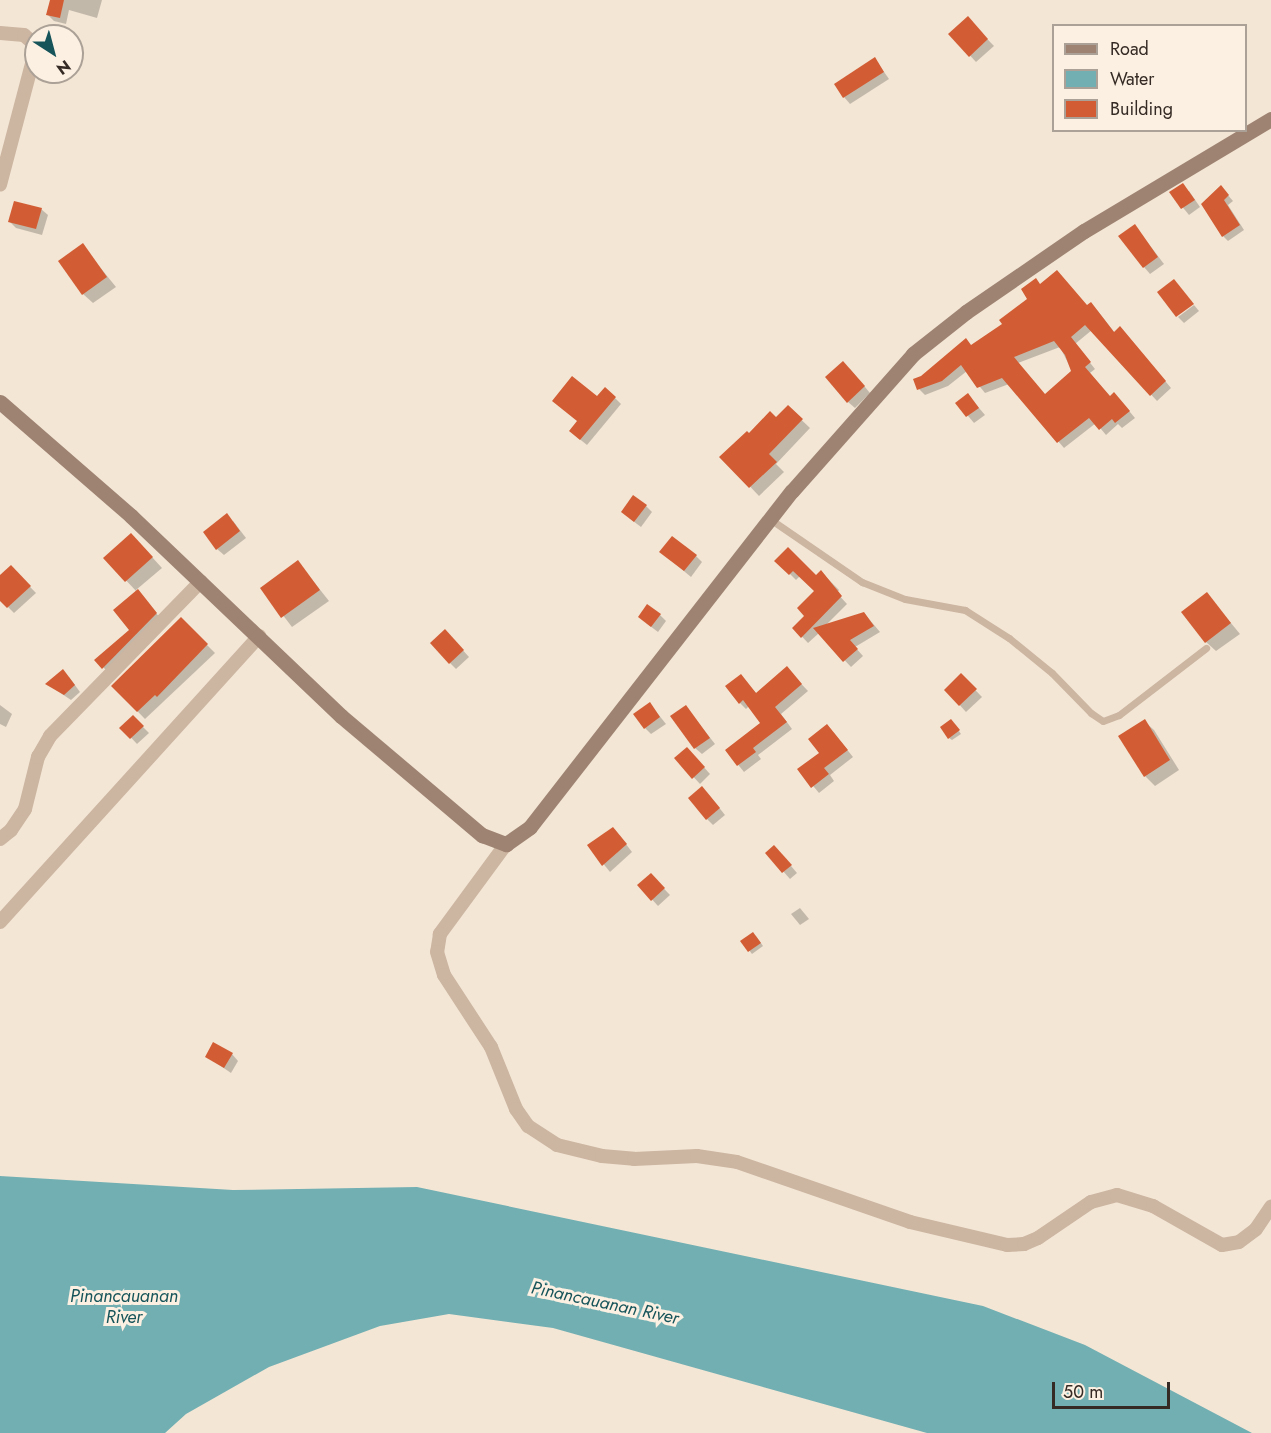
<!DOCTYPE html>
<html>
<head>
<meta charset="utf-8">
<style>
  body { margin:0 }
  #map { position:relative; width:1271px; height:1433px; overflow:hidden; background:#f3e6d5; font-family:Jost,sans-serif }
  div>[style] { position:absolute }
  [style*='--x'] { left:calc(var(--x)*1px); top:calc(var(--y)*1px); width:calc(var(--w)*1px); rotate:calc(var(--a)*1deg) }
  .water>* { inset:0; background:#72afb3 }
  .shadow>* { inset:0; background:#0003 }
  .building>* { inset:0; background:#d25d34 }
  .lane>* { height:7px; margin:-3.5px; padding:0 3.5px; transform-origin:3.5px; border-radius:3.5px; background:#ccb5a1 }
  .street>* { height:14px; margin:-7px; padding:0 7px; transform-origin:7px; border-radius:7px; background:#ccb5a1 }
  .secondary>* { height:15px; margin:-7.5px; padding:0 7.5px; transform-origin:7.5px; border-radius:7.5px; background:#9f8372 }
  span { translate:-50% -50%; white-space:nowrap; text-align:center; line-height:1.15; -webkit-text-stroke:6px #fbf0e2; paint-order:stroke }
  .water-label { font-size:18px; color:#16545a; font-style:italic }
  .legend { position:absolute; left:1052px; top:24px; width:195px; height:108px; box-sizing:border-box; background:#fbf0e2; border:2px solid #aca196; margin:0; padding:8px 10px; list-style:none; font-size:18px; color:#352a24 }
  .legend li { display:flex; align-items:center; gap:12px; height:30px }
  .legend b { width:30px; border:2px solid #aca196 }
  .north { position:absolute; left:24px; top:24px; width:60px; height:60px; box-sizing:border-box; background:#fbf0e2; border:2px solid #aca196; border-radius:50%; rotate:144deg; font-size:16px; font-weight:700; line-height:24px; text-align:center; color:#352a24 }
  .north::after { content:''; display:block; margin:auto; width:21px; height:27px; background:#16545a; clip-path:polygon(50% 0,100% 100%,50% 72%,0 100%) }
  .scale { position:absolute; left:1052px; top:1382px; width:118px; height:27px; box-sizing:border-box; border:3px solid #352a24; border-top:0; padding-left:8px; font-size:18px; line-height:21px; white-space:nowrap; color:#352a24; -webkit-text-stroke:4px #fbf0e2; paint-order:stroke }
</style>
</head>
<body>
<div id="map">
  <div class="water">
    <i style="clip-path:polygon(0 1176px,233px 1190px,417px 1187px,983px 1306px,1085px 1345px,1252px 1433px,927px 1433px,553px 1328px,449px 1314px,380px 1326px,269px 1367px,186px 1414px,165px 1433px,0 1433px)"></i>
  </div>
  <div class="shadow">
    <i style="clip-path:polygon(51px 0,102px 0,97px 18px,69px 10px,66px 24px,54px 21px,48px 15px)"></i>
    <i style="clip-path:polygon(968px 19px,994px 46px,976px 62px,950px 34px)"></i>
    <i style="clip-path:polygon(875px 59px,889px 79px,850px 104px,844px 97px)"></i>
    <i style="clip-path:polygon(1221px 187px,1233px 201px,1228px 205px,1244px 230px,1228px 241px,1223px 236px)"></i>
    <i style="clip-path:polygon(1189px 191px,1200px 207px,1189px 215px,1171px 193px)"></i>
    <i style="clip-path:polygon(41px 209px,48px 215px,42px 235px,16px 228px,10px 222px)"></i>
    <i style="clip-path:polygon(1135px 226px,1164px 264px,1150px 274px,1144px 267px)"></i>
    <i style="clip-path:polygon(82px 245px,116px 287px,93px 303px,83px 294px)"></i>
    <i style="clip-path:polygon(evenodd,1041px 285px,1097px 310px,1115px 333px,1126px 334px,1171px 388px,1157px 401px,1092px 330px,1075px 344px,1095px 369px,1090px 373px,1110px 397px,1120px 400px,1135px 418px,1122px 428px,1118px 424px,1106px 435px,1096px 423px,1064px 448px,1009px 384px,985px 393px,967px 371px,948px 386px,925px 395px,919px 389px,1005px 325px,1041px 285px,1060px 347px,1072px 371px,1045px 396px,1018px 363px,1060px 347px)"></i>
    <i style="clip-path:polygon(1194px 305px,1199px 311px,1184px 323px,1178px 317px)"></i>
    <i style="clip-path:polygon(850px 369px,870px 393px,855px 408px,848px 402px)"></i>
    <i style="clip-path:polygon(968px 395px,985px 415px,974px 423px,958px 404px)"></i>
    <i style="clip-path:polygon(597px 398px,615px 398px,621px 404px,587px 445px,577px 437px)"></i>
    <i style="clip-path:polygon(788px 407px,810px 428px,776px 464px,784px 472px,759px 496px,722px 457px,776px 419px)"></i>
    <i style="clip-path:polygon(646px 506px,652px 512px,641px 527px,629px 518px)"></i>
    <i style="clip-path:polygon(233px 521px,246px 538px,224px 555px,217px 549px)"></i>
    <i style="clip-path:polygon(141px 545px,162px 568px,136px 590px,162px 620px,110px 674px,96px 660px,131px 630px,137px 592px,105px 558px)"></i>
    <i style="clip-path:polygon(661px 552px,696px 556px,702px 562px,691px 577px)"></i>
    <i style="clip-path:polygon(777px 561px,816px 577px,821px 572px,839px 590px,837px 593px,847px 604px,825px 626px,864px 613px,880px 632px,855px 647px,863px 656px,851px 667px,819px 633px,808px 643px,794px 628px,806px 616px,816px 592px,800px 576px,796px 580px)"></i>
    <i style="clip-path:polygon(298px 562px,329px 601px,292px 627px,262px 588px)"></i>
    <i style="clip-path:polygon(11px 567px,36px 593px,14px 613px,0 599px,0 577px)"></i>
    <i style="clip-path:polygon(1207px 594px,1240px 634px,1216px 651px,1206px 642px)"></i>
    <i style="clip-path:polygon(660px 615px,666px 621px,658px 632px,646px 623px)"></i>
    <i style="clip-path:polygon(181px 619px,215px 653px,145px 719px,113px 686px)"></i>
    <i style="clip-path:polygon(451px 637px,469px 657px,456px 669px,450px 663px)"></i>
    <i style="clip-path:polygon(793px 675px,808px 691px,781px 714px,792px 729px,758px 755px,761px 759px,744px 772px,727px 751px,763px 723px,749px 706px,746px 709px,740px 703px,740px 676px,757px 694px)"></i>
    <i style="clip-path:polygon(961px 675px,982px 697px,966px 712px,946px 690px)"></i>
    <i style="clip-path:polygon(69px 677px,80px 692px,71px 700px,47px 684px)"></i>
    <i style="clip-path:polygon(650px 704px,666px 724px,651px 734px,645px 728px)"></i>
    <i style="clip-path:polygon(0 705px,12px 714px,6px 727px,0 724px)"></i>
    <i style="clip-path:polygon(686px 707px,715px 744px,702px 754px,695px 748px)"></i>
    <i style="clip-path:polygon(133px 717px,149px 733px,137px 744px,122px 728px)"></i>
    <i style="clip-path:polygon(1144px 721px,1154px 730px,1179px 770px,1155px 786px,1145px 776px)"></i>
    <i style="clip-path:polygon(954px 724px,961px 734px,952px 740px,949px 738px)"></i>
    <i style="clip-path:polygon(833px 732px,853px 757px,830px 775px,834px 781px,819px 793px,799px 769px,821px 753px)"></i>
    <i style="clip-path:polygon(693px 755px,710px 774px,700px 784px,676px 758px)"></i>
    <i style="clip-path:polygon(709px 795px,725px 815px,713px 825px,707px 819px)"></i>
    <i style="clip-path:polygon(619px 835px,632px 852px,610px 872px,589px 846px)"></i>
    <i style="clip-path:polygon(767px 853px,780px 853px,797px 873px,790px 879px)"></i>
    <i style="clip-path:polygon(651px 875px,670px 895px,658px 906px,639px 885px)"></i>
    <i style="clip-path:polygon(800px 908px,809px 919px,800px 925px,791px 914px)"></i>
    <i style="clip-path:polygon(756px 936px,763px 946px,752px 954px,742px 941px)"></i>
    <i style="clip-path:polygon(232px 1054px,238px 1061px,231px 1073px,206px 1056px)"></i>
  </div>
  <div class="building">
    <i style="clip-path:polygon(50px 0,64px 0,60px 18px,46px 15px)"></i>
    <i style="clip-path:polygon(968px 16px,988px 39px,969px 57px,948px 34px)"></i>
    <i style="clip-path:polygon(875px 57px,884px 72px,843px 98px,834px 84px)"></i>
    <i style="clip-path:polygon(1183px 183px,1195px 200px,1181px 209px,1169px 192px)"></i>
    <i style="clip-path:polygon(1221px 185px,1229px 195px,1224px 200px,1240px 225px,1222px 237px,1201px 204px)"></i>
    <i style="clip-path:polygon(14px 201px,42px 208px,36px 229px,8px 222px)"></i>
    <i style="clip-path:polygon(1135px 224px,1158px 257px,1143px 268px,1118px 236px)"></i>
    <i style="clip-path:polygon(83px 243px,107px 277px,82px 295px,58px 261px)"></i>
    <i style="clip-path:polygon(evenodd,1057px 270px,1087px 305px,1091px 302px,1114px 332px,1120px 326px,1166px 381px,1150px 396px,1085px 325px,1071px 337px,1091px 362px,1085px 367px,1110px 396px,1114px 392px,1130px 411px,1115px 423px,1112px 419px,1099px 430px,1089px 418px,1057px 443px,1002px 378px,977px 388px,961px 365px,942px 381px,917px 390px,913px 379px,921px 376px,966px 338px,971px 345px,1002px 324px,999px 320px,1027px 299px,1021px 289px,1036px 278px,1040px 284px,1057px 270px,1054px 341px,1065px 355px,1071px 371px,1045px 394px,1014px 357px,1054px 341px)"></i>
    <i style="clip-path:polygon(1174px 279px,1194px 304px,1176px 317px,1157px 292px)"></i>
    <i style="clip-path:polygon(843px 361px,865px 386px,847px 403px,825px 377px)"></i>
    <i style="clip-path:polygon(572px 376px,597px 396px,605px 387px,616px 397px,580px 440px,569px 431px,577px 421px,552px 401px)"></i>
    <i style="clip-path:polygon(968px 393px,979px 408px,966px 417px,955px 403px)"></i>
    <i style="clip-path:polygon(788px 405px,803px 419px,769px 454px,777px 462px,749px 488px,719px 457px,747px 431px,749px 433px,770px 411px,776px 417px)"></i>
    <i style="clip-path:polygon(633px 495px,647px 505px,634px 522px,621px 512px)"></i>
    <i style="clip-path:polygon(227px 513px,240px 531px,216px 550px,203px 532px)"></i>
    <i style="clip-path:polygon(131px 533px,153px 557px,125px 582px,103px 558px)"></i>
    <i style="clip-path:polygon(672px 536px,697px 555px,684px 571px,659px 552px)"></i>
    <i style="clip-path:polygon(788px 547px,816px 575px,821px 570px,842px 596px,801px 638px,792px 628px,804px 616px,797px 608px,814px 591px,793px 571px,789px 575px,774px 561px)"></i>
    <i style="clip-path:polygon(298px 560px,320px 590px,281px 618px,260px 588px)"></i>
    <i style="clip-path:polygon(11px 565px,31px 586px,7px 608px,0 601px,0 575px)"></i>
    <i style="clip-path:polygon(138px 589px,157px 613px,102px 669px,94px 660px,129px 630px,113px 610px)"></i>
    <i style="clip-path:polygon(1207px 592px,1231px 623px,1205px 643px,1181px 612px)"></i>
    <i style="clip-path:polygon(647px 604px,661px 614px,651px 627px,638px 617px)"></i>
    <i style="clip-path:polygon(864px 612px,874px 626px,850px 640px,858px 649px,843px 662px,813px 628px)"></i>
    <i style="clip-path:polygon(181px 617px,208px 644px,157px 697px,155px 695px,137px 712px,111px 686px)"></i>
    <i style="clip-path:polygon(445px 629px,464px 650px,449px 664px,430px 643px)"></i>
    <i style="clip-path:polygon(787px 666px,802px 684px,775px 707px,787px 722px,753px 748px,756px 752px,737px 766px,725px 750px,760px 723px,743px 700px,739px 704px,725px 686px,741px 674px,756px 693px)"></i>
    <i style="clip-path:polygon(63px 669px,75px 685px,64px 695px,45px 684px)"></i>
    <i style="clip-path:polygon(961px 673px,977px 689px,959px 706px,944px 690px)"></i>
    <i style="clip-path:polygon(650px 702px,660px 717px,644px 729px,633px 714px)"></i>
    <i style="clip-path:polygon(686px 705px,710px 738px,694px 749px,670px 716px)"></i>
    <i style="clip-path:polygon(133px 715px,144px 726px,130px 739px,119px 728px)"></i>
    <i style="clip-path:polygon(951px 719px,960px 730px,948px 739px,940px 727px)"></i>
    <i style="clip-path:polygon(1145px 719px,1170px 760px,1144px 777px,1118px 736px)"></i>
    <i style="clip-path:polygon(827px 724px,848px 750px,824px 768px,829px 774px,811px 788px,797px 769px,819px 753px,808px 739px)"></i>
    <i style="clip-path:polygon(687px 747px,705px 767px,692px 779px,674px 758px)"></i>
    <i style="clip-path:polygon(702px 786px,720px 808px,706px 820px,688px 798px)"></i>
    <i style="clip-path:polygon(613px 827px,627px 844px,602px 866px,587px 845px)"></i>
    <i style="clip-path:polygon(774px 845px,792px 865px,782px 873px,765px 853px)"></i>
    <i style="clip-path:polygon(651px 873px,665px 888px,651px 901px,637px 885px)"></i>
    <i style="clip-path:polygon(753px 932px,761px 943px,748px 952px,740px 941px)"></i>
    <i style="clip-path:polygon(213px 1042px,233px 1053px,224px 1068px,205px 1057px)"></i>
  </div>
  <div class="lane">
    <i style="--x:770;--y:519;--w:112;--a:34.4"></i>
    <i style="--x:862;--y:582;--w:46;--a:21.6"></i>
    <i style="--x:905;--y:599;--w:61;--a:10.4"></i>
    <i style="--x:965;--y:610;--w:52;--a:32.5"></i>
    <i style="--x:1009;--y:638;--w:55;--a:39.1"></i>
    <i style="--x:1052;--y:673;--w:56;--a:45.7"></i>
    <i style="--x:1091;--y:713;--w:14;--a:34"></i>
    <i style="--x:1103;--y:721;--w:17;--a:-21"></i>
    <i style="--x:1119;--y:715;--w:110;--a:-37.6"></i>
  </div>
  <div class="street">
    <i style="--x:0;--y:33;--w:24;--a:5"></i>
    <i style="--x:24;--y:35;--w:12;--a:42"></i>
    <i style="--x:33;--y:43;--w:13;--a:86"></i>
    <i style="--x:34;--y:56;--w:133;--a:104.8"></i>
    <i style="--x:0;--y:839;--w:14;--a:-39"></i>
    <i style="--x:11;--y:830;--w:25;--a:-56"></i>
    <i style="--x:25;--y:809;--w:54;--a:-76"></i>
    <i style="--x:38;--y:757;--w:24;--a:-60"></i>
    <i style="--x:50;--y:736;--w:216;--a:-45.7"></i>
    <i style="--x:506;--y:844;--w:112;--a:126.3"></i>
    <i style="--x:440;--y:934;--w:18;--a:99"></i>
    <i style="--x:437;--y:952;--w:24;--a:73"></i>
    <i style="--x:444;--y:975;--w:86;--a:56.9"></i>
    <i style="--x:491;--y:1047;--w:67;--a:68"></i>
    <i style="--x:516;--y:1109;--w:21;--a:55"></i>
    <i style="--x:528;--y:1126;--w:35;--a:33"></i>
    <i style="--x:557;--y:1145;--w:46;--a:13.7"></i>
    <i style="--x:602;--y:1156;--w:32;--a:5"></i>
    <i style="--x:634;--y:1159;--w:63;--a:-2.7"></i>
    <i style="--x:697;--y:1156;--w:40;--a:8.5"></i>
    <i style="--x:737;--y:1162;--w:183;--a:19.1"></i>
    <i style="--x:910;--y:1222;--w:100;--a:13.3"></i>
    <i style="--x:1007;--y:1245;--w:17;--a:-3"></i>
    <i style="--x:1024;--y:1244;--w:15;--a:-23"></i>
    <i style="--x:1038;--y:1238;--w:64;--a:-34.2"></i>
    <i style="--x:1091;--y:1202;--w:27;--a:-15"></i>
    <i style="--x:1117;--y:1195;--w:38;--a:17"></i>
    <i style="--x:1153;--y:1206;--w:79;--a:29.5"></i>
    <i style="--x:1222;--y:1245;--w:17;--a:-10"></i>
    <i style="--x:1239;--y:1242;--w:21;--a:-37"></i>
    <i style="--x:1256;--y:1229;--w:27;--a:-56"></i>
    <i style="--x:0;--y:922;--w:386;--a:-47.8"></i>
  </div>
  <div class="secondary">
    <i style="--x:0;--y:402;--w:174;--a:41"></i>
    <i style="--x:131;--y:516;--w:290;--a:43.6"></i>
    <i style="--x:341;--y:716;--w:185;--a:40.2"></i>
    <i style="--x:482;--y:835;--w:26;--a:21"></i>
    <i style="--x:506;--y:844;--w:29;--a:-35"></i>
    <i style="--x:530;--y:827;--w:426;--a:-52.1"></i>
    <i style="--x:792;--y:491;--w:183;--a:-48.5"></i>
    <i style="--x:913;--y:354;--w:68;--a:-38.4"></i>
    <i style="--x:966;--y:312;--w:143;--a:-34.5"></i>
    <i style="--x:1084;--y:231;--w:218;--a:-30.9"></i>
  </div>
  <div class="water-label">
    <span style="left:124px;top:1307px">Pinancauanan<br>River</span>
    <span style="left:605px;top:1303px;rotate:12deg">Pinancauanan River</span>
  </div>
  <ul class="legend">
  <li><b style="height:8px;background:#9f8372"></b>Road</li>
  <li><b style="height:16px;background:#72afb3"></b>Water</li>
  <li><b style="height:16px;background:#d25d34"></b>Building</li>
  </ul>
  <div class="north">N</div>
  <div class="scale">50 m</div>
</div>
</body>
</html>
